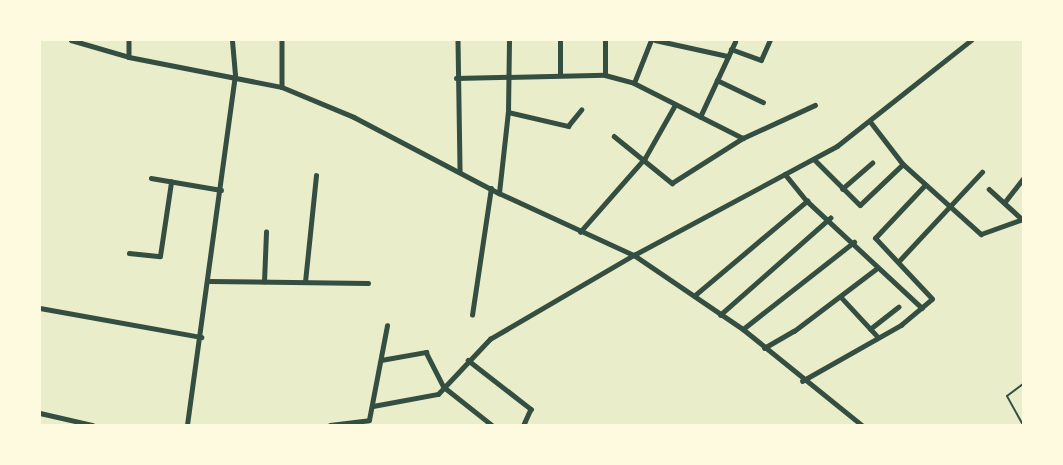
<!DOCTYPE html>
<html>
<head>
<meta charset="utf-8">
<style>
  body { margin:0 }
  #map { position:relative; width:1063px; height:465px; overflow:hidden; background:#e9edc9; font-family:"Asap Condensed",sans-serif }
  div>[style] { position:absolute }
  [style*='--x'] { left:calc(var(--x)*1px); top:calc(var(--y)*1px); width:calc(var(--w)*1px); rotate:calc(var(--a)*1deg) }
  .service>* { height:2px; margin:-1px; padding:0 1px; transform-origin:1px; border-radius:1px; background:#344e41 }
  .minor>* { height:4.5px; margin:-2.25px; padding:0 2.25px; transform-origin:2.25px; border-radius:2.25px; background:#344e41 }
  span { translate:-50% -50%; white-space:nowrap; text-align:center; line-height:1.15; -webkit-text-stroke:5px #fefae0; paint-order:stroke }
  .frame { position:absolute; inset:0; border:41px solid #fefae0; pointer-events:none }
</style>
</head>
<body>
<div id="map">
  <div class="service">
    <i style="--x:1023;--y:425;--w:33;--a:-119"></i>
    <i style="--x:1007;--y:396;--w:20;--a:-37"></i>
  </div>
  <div class="minor">
    <i style="--x:71;--y:40;--w:60;--a:16.3"></i>
    <i style="--x:129;--y:57;--w:156;--a:11.1"></i>
    <i style="--x:282;--y:87;--w:78;--a:22.6"></i>
    <i style="--x:354;--y:117;--w:164;--a:27.7"></i>
    <i style="--x:499;--y:193;--w:149;--a:24.7"></i>
    <i style="--x:634;--y:255;--w:132;--a:34.2"></i>
    <i style="--x:743;--y:329;--w:153;--a:38.9"></i>
    <i style="--x:129;--y:40;--w:17;--a:90"></i>
    <i style="--x:282;--y:40;--w:47;--a:90"></i>
    <i style="--x:458;--y:40;--w:132;--a:89.1"></i>
    <i style="--x:655;--y:40;--w:75;--a:12.4"></i>
    <i style="--x:731;--y:49;--w:32;--a:20"></i>
    <i style="--x:761;--y:60;--w:22;--a:-66"></i>
    <i style="--x:560;--y:74;--w:34;--a:-90"></i>
    <i style="--x:605;--y:75;--w:35;--a:-90"></i>
    <i style="--x:456;--y:78;--w:149;--a:-1.2"></i>
    <i style="--x:605;--y:75;--w:30;--a:15"></i>
    <i style="--x:634;--y:83;--w:122;--a:26.8"></i>
    <i style="--x:717;--y:80;--w:51;--a:25.6"></i>
    <i style="--x:634;--y:83;--w:46;--a:-68.4"></i>
    <i style="--x:508;--y:112;--w:62;--a:13.1"></i>
    <i style="--x:568;--y:126;--w:21;--a:-51"></i>
    <i style="--x:700;--y:117;--w:83;--a:-65"></i>
    <i style="--x:870;--y:121;--w:54;--a:52.5"></i>
    <i style="--x:903;--y:164;--w:105;--a:41.9"></i>
    <i style="--x:981;--y:234;--w:45;--a:-19.7"></i>
    <i style="--x:614;--y:136;--w:75;--a:39"></i>
    <i style="--x:672;--y:183;--w:84;--a:-32.4"></i>
    <i style="--x:743;--y:138;--w:79;--a:-24.6"></i>
    <i style="--x:814;--y:159;--w:65;--a:45"></i>
    <i style="--x:860;--y:205;--w:59;--a:-43.6"></i>
    <i style="--x:785;--y:174;--w:35;--a:51"></i>
    <i style="--x:807;--y:201;--w:157;--a:42.9"></i>
    <i style="--x:151;--y:178;--w:71;--a:9.7"></i>
    <i style="--x:842;--y:189;--w:40;--a:-41"></i>
    <i style="--x:989;--y:189;--w:45;--a:42.3"></i>
    <i style="--x:499;--y:193;--w:81;--a:-83.7"></i>
    <i style="--x:508;--y:112;--w:72;--a:-89.2"></i>
    <i style="--x:1004;--y:203;--w:31;--a:-52"></i>
    <i style="--x:580;--y:232;--w:98;--a:-48.7"></i>
    <i style="--x:645;--y:158;--w:61;--a:-60.5"></i>
    <i style="--x:129;--y:253;--w:31;--a:6"></i>
    <i style="--x:160;--y:256;--w:75;--a:-81.5"></i>
    <i style="--x:898;--y:262;--w:123;--a:-47"></i>
    <i style="--x:209;--y:281;--w:159;--a:0.7"></i>
    <i style="--x:264;--y:282;--w:50;--a:-87.7"></i>
    <i style="--x:305;--y:282;--w:107;--a:-84.1"></i>
    <i style="--x:694;--y:296;--w:148;--a:-40.1"></i>
    <i style="--x:841;--y:297;--w:54;--a:47.2"></i>
    <i style="--x:40;--y:308;--w:164;--a:10.2"></i>
    <i style="--x:472;--y:315;--w:128;--a:-81.5"></i>
    <i style="--x:720;--y:315;--w:147;--a:-41.4"></i>
    <i style="--x:743;--y:329;--w:141;--a:-38.1"></i>
    <i style="--x:870;--y:329;--w:36;--a:-38"></i>
    <i style="--x:764;--y:348;--w:34;--a:-30"></i>
    <i style="--x:794;--y:331;--w:103;--a:-37.1"></i>
    <i style="--x:381;--y:360;--w:46;--a:-10.1"></i>
    <i style="--x:426;--y:352;--w:39;--a:63"></i>
    <i style="--x:444;--y:387;--w:61;--a:38.4"></i>
    <i style="--x:468;--y:360;--w:80;--a:37.9"></i>
    <i style="--x:531;--y:409;--w:17;--a:114"></i>
    <i style="--x:802;--y:381;--w:114;--a:-29.5"></i>
    <i style="--x:901;--y:325;--w:40;--a:-40"></i>
    <i style="--x:932;--y:299;--w:83;--a:-133.1"></i>
    <i style="--x:875;--y:238;--w:73;--a:-46.7"></i>
    <i style="--x:373;--y:406;--w:66;--a:-10.5"></i>
    <i style="--x:438;--y:394;--w:76;--a:-46.6"></i>
    <i style="--x:490;--y:339;--w:167;--a:-30.3"></i>
    <i style="--x:634;--y:255;--w:230;--a:-28.2"></i>
    <i style="--x:837;--y:146;--w:171;--a:-38.3"></i>
    <i style="--x:40;--y:413;--w:54;--a:12.8"></i>
    <i style="--x:187;--y:425;--w:353;--a:-82.2"></i>
    <i style="--x:235;--y:75;--w:35;--a:-95"></i>
    <i style="--x:330;--y:425;--w:39;--a:-7"></i>
    <i style="--x:369;--y:420;--w:96;--a:-79.2"></i>
  </div>
  <div class="frame"></div>
</div>
</body>
</html>
